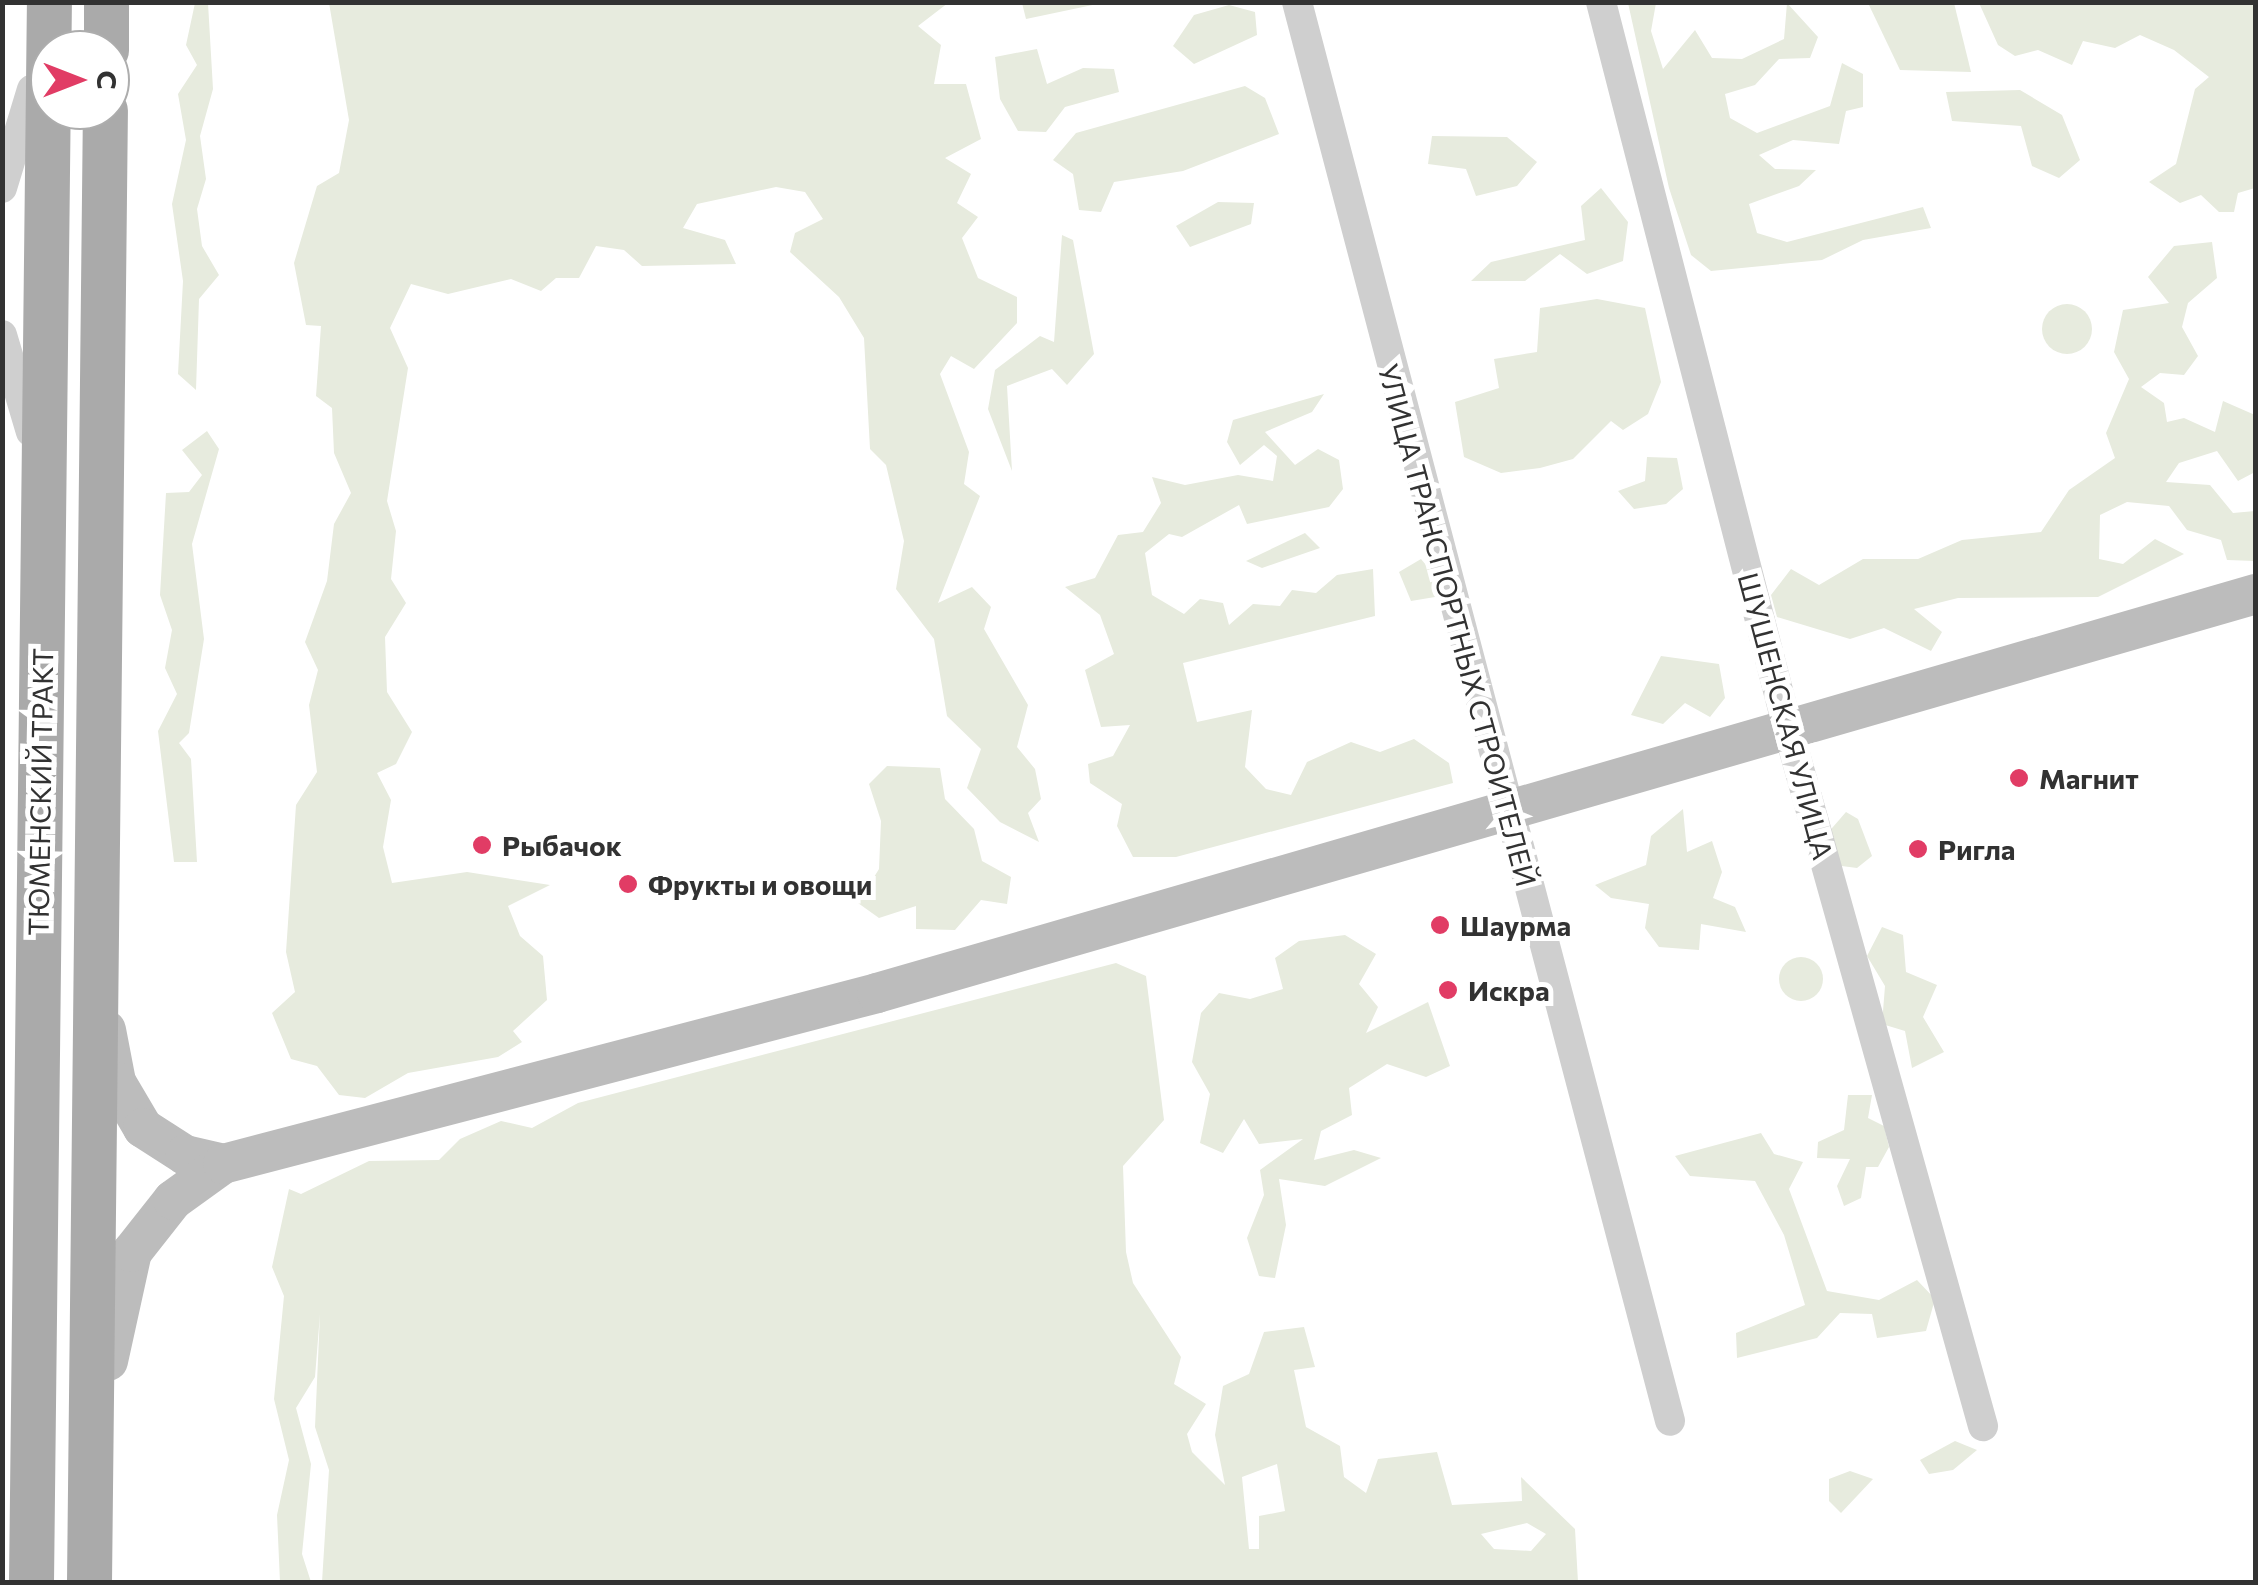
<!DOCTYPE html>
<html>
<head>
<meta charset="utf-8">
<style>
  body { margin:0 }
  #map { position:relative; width:2258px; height:1585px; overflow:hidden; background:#fff; font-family:Commissioner,sans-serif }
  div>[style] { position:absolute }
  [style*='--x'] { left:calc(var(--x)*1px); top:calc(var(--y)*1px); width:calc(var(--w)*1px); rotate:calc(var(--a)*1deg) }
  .green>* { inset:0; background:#e7ebde }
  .round { border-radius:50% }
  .street>* { height:30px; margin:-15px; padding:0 15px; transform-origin:15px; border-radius:15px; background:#cfcfcf }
  .secondary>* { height:40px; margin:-20px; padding:0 20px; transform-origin:20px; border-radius:20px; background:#bcbcbc }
  .primary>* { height:45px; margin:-22.5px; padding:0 22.5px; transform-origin:22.5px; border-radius:22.5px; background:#aaa }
  .dots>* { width:28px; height:28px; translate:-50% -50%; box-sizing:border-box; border:5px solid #fff; border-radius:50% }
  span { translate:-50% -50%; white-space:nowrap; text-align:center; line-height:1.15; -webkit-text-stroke:10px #fff; paint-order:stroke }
  .street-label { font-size:28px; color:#323232 }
  .poi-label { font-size:28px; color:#323232; font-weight:700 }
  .left { translate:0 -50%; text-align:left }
  .frame { position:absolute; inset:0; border:5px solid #323232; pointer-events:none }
  .north { position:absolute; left:30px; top:30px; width:100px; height:100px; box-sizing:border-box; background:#fff; border:2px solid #adadad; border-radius:50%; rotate:90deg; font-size:28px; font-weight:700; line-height:40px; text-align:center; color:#323232 }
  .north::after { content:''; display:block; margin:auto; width:35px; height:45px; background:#e13c65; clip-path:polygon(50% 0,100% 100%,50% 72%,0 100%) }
</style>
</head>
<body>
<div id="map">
  <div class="green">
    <i style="clip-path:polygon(195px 3px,208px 3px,213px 89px,200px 136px,206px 179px,197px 209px,202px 246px,219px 275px,199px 299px,196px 390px,178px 374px,183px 281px,172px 204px,186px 140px,178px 94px,197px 65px,186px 45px)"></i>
    <i style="clip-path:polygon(329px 3px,948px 3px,918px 26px,941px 45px,934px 84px,966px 84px,981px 139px,945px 158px,971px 174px,957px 203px,978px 217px,962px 238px,978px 278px,1017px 297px,1017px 323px,974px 369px,951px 356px,940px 374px,969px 452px,964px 484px,980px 496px,938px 603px,972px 587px,991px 607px,984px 629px,1028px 705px,1017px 747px,1035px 769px,1041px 799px,1028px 813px,1039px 842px,1000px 822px,967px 788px,981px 749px,947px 716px,934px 639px,896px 589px,904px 541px,886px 465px,870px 449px,864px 338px,839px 297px,790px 252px,795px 233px,823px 219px,805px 192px,776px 187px,697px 204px,683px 228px,725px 240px,736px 264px,642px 266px,624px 250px,596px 246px,579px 278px,556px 278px,541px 291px,511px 279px,448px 294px,411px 284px,390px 328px,408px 368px,387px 501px,396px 531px,391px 579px,406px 603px,385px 637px,387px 692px,412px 732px,396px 764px,377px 773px,391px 800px,383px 847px,392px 883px,467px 872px,550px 885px,508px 906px,520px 936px,543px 956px,547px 1000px,513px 1031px,522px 1042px,498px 1057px,408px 1073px,365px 1098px,339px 1095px,317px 1066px,291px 1059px,272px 1013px,295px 992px,286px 952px,296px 805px,317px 772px,309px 705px,318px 670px,305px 642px,327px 581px,334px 524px,351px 493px,334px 453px,332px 408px,316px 396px,321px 326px,306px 325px,294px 263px,317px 186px,339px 173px,349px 120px)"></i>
    <i style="clip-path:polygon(1022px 3px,1022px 2px,1102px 3px,1026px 19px)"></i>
    <i style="clip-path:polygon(1628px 3px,1656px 3px,1651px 31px,1663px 69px,1695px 30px,1712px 58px,1742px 59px,1784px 39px,1787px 3px,1818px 37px,1810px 58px,1779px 59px,1755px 85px,1725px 94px,1730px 118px,1757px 133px,1830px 106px,1842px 63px,1863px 74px,1863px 107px,1846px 111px,1839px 144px,1793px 140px,1759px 155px,1775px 169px,1816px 170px,1799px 186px,1749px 204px,1757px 233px,1787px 242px,1923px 207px,1931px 228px,1863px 240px,1822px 260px,1711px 271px,1691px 255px,1669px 188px)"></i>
    <i style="clip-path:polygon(1868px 3px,1954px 3px,1971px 72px,1900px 70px)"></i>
    <i style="clip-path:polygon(1979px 3px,2255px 3px,2255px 188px,2238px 193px,2234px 212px,2219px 212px,2201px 195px,2180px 203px,2149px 182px,2176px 164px,2195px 89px,2209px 77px,2174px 50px,2140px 35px,2115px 48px,2083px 41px,2072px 65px,2038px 50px,2015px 56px,1998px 45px)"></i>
    <i style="clip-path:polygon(1229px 5px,1255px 12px,1257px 35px,1194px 64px,1173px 46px,1194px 15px)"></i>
    <i style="clip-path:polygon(1037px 49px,1047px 84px,1083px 68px,1114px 69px,1119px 92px,1065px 107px,1046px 132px,1018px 131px,1000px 99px,995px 57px)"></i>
    <i style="clip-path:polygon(1245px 86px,1265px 98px,1279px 134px,1183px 171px,1114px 182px,1101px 212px,1079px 210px,1073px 174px,1053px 160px,1076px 133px)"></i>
    <i style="clip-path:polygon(2020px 90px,2062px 115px,2080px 160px,2059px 178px,2032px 166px,2021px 126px,1952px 121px,1946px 92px)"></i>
    <i style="clip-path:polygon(1432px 136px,1507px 137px,1537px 162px,1517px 186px,1476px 196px,1466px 169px,1428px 164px)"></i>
    <i style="clip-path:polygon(1601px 188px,1628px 222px,1623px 261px,1587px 274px,1560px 254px,1525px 281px,1471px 281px,1491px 262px,1585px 240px,1581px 206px)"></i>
    <i style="clip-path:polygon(1218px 202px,1254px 203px,1251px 224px,1190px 247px,1176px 226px)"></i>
    <i style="clip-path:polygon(1062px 235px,1073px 240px,1094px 354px,1067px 385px,1052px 369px,1007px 386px,1012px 471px,988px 409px,995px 370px,1040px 336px,1054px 342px)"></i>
    <i style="clip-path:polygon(2212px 242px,2217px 278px,2188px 303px,2182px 327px,2198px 356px,2184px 375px,2160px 373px,2141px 387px,2164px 403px,2167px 422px,2184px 418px,2215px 432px,2223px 401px,2255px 415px,2255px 472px,2238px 481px,2217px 451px,2179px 463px,2166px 482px,2210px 485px,2233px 513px,2255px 511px,2255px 561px,2227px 560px,2221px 540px,2187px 530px,2169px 506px,2127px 502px,2100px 515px,2099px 559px,2123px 564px,2155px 539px,2184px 554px,2098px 597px,1958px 598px,1914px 609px,1942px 632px,1931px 651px,1884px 628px,1850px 639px,1777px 617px,1771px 595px,1791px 569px,1819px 585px,1863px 559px,1918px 559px,1962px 540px,2041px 532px,2069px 490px,2115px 458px,2106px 433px,2129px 379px,2114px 352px,2123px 310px,2169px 303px,2148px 277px,2174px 246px)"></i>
    <i style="clip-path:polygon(1597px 299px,1645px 308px,1661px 382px,1648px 414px,1623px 430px,1611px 421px,1573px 459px,1540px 468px,1501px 473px,1464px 457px,1455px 402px,1499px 388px,1494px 359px,1537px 352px,1540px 308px)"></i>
    <i class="round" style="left:2042px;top:304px;width:50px;height:50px"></i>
    <i style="clip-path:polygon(1324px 394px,1312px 412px,1265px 432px,1295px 465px,1318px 449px,1339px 460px,1343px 489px,1329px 507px,1247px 524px,1239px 505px,1182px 537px,1169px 534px,1145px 553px,1152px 595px,1184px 614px,1200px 599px,1223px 603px,1229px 625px,1253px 604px,1280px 606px,1292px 590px,1316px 593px,1337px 575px,1373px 569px,1375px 616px,1183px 663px,1197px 722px,1252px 710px,1245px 767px,1266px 789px,1291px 795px,1307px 762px,1351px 742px,1380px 752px,1414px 739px,1449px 763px,1453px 783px,1176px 857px,1133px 857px,1117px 826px,1122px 804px,1090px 783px,1088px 764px,1113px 756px,1130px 725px,1101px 727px,1085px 670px,1114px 654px,1100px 615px,1065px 587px,1095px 578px,1118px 535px,1143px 532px,1161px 503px,1152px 477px,1185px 485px,1238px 475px,1273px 481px,1277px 456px,1264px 445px,1240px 465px,1227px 442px,1233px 420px)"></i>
    <i style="clip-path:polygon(207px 431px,219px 449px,192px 544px,204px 639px,189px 733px,179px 743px,191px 759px,197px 862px,174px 862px,158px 731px,177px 694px,165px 668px,172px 630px,160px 595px,166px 493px,189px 492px,202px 475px,182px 450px)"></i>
    <i style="clip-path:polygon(1647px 457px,1677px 458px,1683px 489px,1666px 504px,1634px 509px,1618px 491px,1645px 481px)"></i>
    <i style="clip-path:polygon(1305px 533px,1320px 548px,1262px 568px,1246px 561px)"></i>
    <i style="clip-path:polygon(1421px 559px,1435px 576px,1435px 597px,1411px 601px,1399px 572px)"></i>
    <i style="clip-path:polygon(1661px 656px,1719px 664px,1725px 698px,1710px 717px,1685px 703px,1663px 724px,1631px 715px)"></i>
    <i style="clip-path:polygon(887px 766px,940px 768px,945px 799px,974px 829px,982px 861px,1011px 877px,1007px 904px,981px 900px,955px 930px,916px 929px,916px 906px,879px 918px,858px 903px,879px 869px,881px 821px,869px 784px)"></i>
    <i style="clip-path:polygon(1683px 809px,1687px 852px,1712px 841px,1722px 872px,1713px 898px,1735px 907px,1746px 932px,1701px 924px,1699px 950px,1659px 947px,1645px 928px,1649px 904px,1611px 898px,1595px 885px,1646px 865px,1651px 836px)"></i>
    <i style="clip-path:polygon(1846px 812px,1858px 819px,1872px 856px,1857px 868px,1834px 865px,1826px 835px)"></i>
    <i style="clip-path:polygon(1882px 927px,1903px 935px,1906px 972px,1937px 985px,1923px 1017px,1944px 1052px,1912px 1068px,1905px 1031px,1882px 1024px,1885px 986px,1867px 956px)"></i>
    <i style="clip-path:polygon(1345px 935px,1376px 954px,1359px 984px,1378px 1007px,1366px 1033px,1428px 1002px,1450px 1066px,1426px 1077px,1387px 1064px,1349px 1088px,1352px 1115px,1321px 1131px,1314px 1160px,1354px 1150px,1381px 1158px,1325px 1186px,1279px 1179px,1286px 1225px,1275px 1278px,1259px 1276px,1247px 1238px,1264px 1195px,1260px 1170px,1303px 1139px,1259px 1144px,1244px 1119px,1223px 1153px,1200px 1143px,1210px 1094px,1192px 1062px,1201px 1013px,1219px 993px,1250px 999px,1283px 989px,1275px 958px,1299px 941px)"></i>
    <i class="round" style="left:1779px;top:957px;width:44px;height:44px"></i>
    <i style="clip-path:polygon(evenodd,1116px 963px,1146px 976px,1164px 1120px,1123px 1166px,1126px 1252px,1133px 1283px,1181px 1357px,1174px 1384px,1206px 1404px,1187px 1434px,1192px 1452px,1225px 1485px,1215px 1435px,1223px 1386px,1249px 1374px,1264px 1332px,1304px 1327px,1315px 1367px,1294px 1370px,1306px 1427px,1340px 1446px,1344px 1477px,1366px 1493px,1378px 1459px,1437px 1452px,1452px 1505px,1522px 1501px,1521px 1477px,1575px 1529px,1578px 1582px,322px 1582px,329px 1470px,315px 1427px,320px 1314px,315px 1377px,296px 1408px,311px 1464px,302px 1554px,311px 1582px,280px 1582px,277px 1515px,289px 1460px,274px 1399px,284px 1296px,272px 1267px,289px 1189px,301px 1194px,369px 1161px,439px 1160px,460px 1139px,501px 1121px,532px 1128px,578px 1103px,1116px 963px,1277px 1464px,1285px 1511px,1259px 1516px,1259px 1549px,1249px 1549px,1242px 1477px,1277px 1464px,1116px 963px,1527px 1523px,1546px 1534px,1531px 1551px,1494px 1549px,1481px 1534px,1527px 1523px)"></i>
    <i style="clip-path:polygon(1848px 1095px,1872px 1095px,1868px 1118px,1884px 1126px,1889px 1147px,1878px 1167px,1866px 1167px,1861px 1198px,1844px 1206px,1837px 1186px,1850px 1159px,1817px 1158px,1818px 1142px,1844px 1130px)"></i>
    <i style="clip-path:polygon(1761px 1133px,1774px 1154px,1803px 1162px,1789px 1189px,1827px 1291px,1879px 1300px,1917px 1280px,1935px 1299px,1926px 1331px,1877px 1338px,1872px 1314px,1840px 1313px,1817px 1338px,1737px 1358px,1736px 1333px,1805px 1305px,1784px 1235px,1755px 1181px,1690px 1176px,1675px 1156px)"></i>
    <i style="clip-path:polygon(1955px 1441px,1977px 1450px,1953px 1470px,1929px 1474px,1920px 1460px)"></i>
    <i style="clip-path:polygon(1850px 1471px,1873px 1479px,1841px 1513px,1829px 1501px,1829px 1479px)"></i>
  </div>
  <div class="street">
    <i style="--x:1297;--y:2;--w:1467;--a:75.27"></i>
    <i style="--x:1601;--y:2;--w:751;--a:75.58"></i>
    <i style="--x:1788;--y:729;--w:724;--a:74.37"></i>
    <i style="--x:2;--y:188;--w:103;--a:-73.1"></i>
    <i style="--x:2;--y:335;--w:101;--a:73.4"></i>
  </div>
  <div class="secondary">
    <i style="--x:106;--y:1030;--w:53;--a:79.1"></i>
    <i style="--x:116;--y:1082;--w:53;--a:59.6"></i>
    <i style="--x:143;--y:1128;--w:50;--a:32.7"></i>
    <i style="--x:185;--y:1155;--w:39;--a:13"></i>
    <i style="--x:108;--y:1361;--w:112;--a:-77.6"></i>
    <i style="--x:132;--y:1252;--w:66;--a:-51.7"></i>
    <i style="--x:173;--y:1200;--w:62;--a:-35.8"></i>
    <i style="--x:223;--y:1164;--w:676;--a:-14.65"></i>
    <i style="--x:877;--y:993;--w:1436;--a:-16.14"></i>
  </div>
  <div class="primary">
    <i style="--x:106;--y:50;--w:48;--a:-90"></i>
    <i style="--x:31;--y:1582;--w:1580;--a:-89.35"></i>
    <i style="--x:89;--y:1582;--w:1472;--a:-89.38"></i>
  </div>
  <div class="dots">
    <i style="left:2019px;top:778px;background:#e13c65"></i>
    <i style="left:482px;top:845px;background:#e13c65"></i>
    <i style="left:1918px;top:849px;background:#e13c65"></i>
    <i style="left:628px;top:884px;background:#e13c65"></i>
    <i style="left:1440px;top:925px;background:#e13c65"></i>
    <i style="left:1448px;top:990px;background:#e13c65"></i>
  </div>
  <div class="street-label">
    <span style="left:1458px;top:625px;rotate:75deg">УЛИЦА ТРАНСПОРТНЫХ СТРОИТЕЛЕЙ</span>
    <span style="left:1786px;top:716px;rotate:75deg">ШУШЕНСКАЯ УЛИЦА</span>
    <span style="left:40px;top:792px;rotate:-89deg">ТЮМЕНСКИЙ ТРАКТ</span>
  </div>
  <div class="poi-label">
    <span class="left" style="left:2039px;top:778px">Магнит</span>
    <span class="left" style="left:502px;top:845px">Рыбачок</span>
    <span class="left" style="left:1938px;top:849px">Ригла</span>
    <span class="left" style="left:648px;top:884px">Фрукты и овощи</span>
    <span class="left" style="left:1460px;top:925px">Шаурма</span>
    <span class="left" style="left:1468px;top:990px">Искра</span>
  </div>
  <div class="frame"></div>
  <div class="north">С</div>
</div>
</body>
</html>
